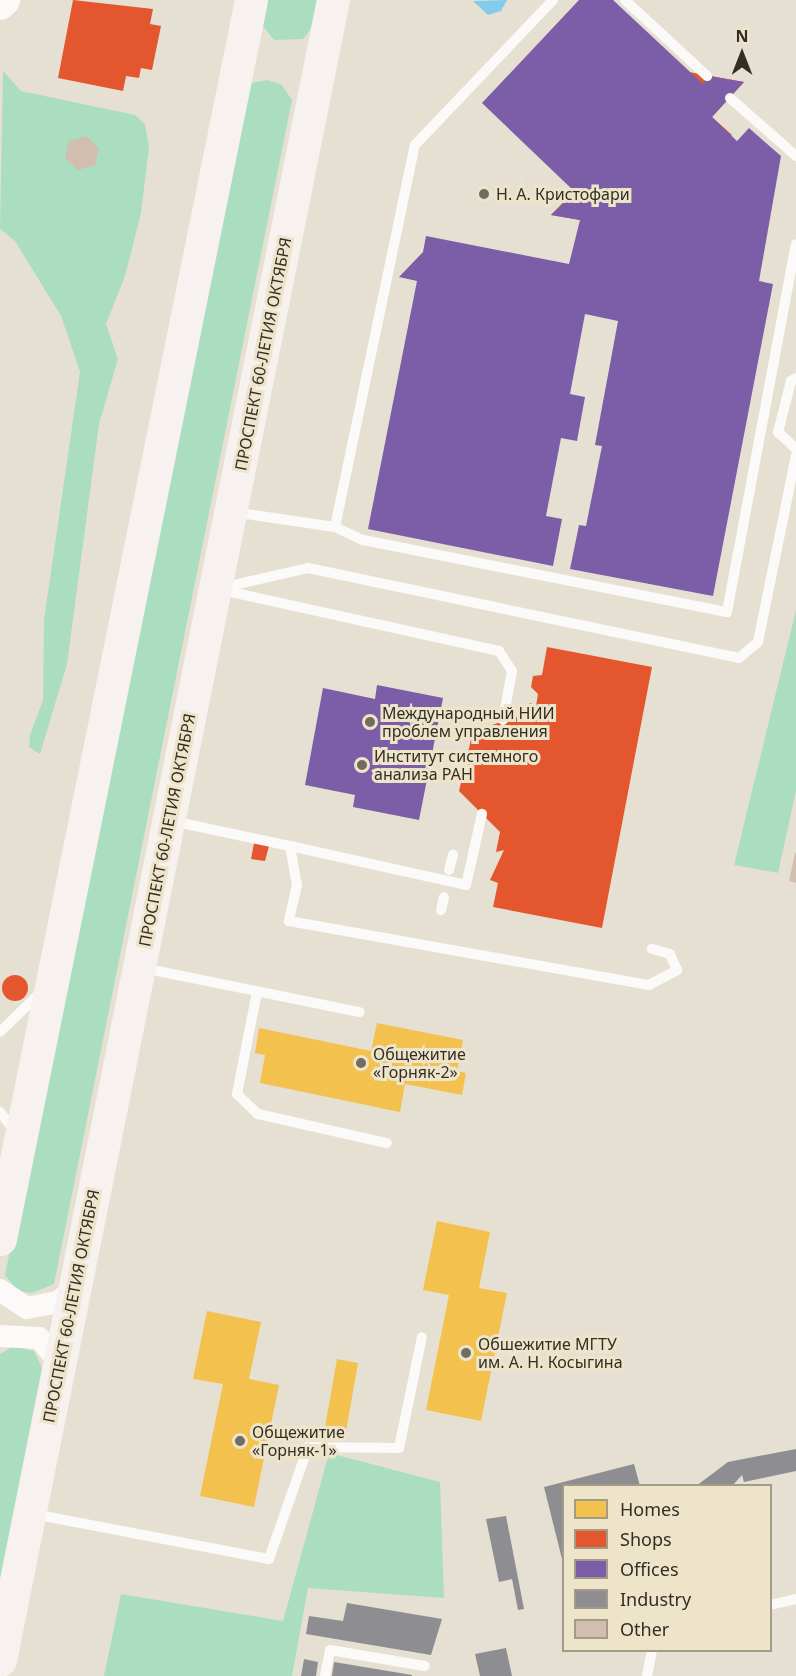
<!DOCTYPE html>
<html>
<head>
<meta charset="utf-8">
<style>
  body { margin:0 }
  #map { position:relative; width:796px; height:1676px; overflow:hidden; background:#e6e0d2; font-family:"Noto Sans",sans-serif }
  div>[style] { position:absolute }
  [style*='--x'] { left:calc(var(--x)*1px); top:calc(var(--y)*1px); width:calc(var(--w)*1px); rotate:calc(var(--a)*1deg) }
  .green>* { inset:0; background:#abdec1 }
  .water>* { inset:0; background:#82cbeb }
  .homes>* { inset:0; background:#f2c14e }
  .shops>* { inset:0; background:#e4572e }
  .round { border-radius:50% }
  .offices>* { inset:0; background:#7b5ea7 }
  .industry>* { inset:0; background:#8d8d92 }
  .building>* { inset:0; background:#d2beae }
  .lane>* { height:10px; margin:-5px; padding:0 5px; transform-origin:5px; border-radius:5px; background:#fbfaf8 }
  .street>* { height:22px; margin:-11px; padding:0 11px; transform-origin:11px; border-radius:11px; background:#fbfaf8 }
  .secondary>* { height:32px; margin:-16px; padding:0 16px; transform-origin:16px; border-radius:16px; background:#fbfaf8 }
  .primary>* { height:33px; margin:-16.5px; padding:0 16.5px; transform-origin:16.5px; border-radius:16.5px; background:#f7f1f0 }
  .dots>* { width:16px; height:16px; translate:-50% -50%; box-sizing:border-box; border:3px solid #eee4ca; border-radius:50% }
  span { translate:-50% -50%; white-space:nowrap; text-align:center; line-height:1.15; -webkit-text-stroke:6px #eee4ca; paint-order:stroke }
  .poi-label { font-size:16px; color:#322e24 }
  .left { translate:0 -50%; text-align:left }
  .street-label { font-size:16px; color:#322e24 }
  .legend { position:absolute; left:562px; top:1484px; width:210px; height:168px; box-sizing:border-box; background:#eee4ca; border:2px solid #a39b88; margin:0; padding:8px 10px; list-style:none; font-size:18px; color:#322e24 }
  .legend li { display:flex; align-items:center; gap:12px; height:30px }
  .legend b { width:30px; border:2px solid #a39b88 }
  .north { position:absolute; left:712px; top:24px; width:60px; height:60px; -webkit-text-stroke:4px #eee4ca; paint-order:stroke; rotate:0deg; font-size:16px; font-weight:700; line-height:24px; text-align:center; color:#322e24 }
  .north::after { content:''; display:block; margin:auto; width:21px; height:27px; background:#322e24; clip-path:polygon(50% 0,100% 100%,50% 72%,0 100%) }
</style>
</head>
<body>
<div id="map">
  <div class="green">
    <i style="clip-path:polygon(268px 0,318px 0,313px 26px,303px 39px,274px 40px,263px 26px)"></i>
    <i style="clip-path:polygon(3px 71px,21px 91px,135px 115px,145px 124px,149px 147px,141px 213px,125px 276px,106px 324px,118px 359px,99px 424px,67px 664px,40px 754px,29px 747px,30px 735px,43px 700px,44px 620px,80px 372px,61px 316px,15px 241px,0 229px)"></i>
    <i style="clip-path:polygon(267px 80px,281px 84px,292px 100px,54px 1284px,32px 1293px,18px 1291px,5px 1275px,242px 98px,251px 83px)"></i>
    <i style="clip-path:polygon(796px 610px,796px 791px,778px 873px,734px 865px)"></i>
    <i style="clip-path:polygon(13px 1346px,34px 1351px,42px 1368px,0 1581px,0 1354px)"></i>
    <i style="clip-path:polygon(329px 1453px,440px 1482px,444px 1598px,308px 1588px,292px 1676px,104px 1676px,121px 1594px,283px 1621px)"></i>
  </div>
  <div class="water">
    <i style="clip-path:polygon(507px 0,501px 11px,488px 15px,473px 1px)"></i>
  </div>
  <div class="homes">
    <i style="clip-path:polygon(377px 1023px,463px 1040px,457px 1071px,466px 1073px,462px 1095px,405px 1084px,400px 1112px,260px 1083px,265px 1055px,255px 1053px,259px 1028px,371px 1051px)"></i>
    <i style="clip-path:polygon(437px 1221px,490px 1232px,479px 1288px,507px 1293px,481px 1421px,426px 1410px,449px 1295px,423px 1290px)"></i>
    <i style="clip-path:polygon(207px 1311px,261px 1322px,249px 1379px,279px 1385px,254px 1507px,200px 1496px,223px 1384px,193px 1379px)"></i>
    <i style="clip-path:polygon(337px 1359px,358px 1363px,345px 1437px,324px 1433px)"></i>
  </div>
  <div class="shops">
    <i style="clip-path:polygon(73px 0,153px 9px,150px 24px,161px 26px,152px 70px,141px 68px,139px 78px,126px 76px,123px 91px,58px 78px)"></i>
    <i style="clip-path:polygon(689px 72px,744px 82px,712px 117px,732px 135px,714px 154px,708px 148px,663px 196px,668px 200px,649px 221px,632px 205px,600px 239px,580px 220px,551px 215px)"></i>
    <i style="clip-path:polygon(547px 647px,652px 667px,602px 928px,493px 907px,498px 883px,490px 880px,504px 850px,496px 852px,500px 832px,459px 791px,473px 731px,526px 714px,530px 703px,536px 706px,538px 694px,531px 687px,533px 676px,542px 675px)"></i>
    <i style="clip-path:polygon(254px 843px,269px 846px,265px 861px,251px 859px)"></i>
    <i class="round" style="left:2px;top:975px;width:26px;height:26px"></i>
  </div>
  <div class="offices">
    <i style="clip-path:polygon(579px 0,613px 0,703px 84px,709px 76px,744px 82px,712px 117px,737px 141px,749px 128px,781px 156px,759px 281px,773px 284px,713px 596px,570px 569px,579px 525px,586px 526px,602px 446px,595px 445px,618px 321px,585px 314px,570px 394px,585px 397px,577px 441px,561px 438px,546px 516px,562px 519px,553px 566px,368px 529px,417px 281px,399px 277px,423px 252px,426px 236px,569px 264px,580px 220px,551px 215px,575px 192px,482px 103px)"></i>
    <i style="clip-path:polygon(377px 685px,443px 698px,419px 820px,353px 807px,355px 795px,305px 785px,323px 688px,375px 699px)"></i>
  </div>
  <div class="industry">
    <i style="clip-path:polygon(796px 1449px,796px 1471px,744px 1482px,742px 1475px,732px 1486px,696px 1486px,728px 1462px)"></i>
    <i style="clip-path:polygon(634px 1464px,640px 1486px,564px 1486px,563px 1563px,544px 1487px)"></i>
    <i style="clip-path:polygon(506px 1516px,524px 1609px,518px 1610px,512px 1579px,499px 1582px,486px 1519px)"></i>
    <i style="clip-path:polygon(347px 1603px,442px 1619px,431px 1655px,306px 1634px,309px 1616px,343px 1621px)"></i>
    <i style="clip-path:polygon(506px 1648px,512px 1676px,480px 1676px,475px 1654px)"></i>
    <i style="clip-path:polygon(304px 1659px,318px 1662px,316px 1676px,301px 1676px)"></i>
    <i style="clip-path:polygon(334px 1662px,412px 1675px,412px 1676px,332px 1676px)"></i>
  </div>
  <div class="building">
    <i style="clip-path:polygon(86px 136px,99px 148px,95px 165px,78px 170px,65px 158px,69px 141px)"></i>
    <i style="clip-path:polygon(795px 853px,796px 853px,796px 883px,789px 881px)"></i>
  </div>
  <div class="lane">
    <i style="--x:625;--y:0;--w:112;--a:42.8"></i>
    <i style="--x:730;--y:98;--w:88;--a:41.3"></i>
    <i style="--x:796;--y:378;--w:6;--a:149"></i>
    <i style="--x:791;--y:381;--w:53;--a:104.3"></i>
    <i style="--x:778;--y:432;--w:25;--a:43"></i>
    <i style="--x:233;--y:512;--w:103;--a:8.4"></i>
    <i style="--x:335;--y:527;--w:390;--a:-78.2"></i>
    <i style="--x:415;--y:145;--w:200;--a:-46.4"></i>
    <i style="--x:335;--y:527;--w:31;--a:25"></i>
    <i style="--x:363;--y:540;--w:371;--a:11.2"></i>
    <i style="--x:727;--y:612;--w:374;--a:-79.4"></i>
    <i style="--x:503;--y:720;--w:50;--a:-79.6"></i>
    <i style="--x:512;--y:671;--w:24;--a:-123"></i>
    <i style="--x:499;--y:651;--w:290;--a:-167.6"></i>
    <i style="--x:216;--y:589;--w:94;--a:-12.9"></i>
    <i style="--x:308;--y:568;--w:440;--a:11.8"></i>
    <i style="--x:739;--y:658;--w:25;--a:-40"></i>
    <i style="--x:758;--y:642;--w:190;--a:-78.5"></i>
    <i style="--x:172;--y:821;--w:121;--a:12"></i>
    <i style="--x:290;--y:846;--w:40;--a:80"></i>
    <i style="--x:297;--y:885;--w:37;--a:103"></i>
    <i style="--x:289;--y:921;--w:366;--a:10.1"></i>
    <i style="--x:649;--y:985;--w:32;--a:-28"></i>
    <i style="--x:677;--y:970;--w:17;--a:-114"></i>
    <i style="--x:670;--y:954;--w:19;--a:-164"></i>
    <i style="--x:290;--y:846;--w:180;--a:12.5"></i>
    <i style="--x:466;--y:885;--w:73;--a:-77.3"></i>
    <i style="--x:449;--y:870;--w:16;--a:-75"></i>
    <i style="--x:441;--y:910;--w:13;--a:-77"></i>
    <i style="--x:143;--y:968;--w:221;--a:11.5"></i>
    <i style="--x:257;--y:992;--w:104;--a:101.1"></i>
    <i style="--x:237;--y:1094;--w:29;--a:44"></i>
    <i style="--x:258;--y:1114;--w:132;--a:12.7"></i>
    <i style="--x:0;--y:1032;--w:59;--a:-44.3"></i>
    <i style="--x:0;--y:1112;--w:24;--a:52"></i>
    <i style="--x:33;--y:1514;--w:240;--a:10.8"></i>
    <i style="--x:269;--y:1559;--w:119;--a:-70.8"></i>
    <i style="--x:308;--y:1447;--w:91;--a:0.6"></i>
    <i style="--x:399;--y:1448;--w:113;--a:-78.3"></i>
    <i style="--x:770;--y:1605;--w:27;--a:-13"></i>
    <i style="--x:325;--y:1676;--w:26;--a:-79"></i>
    <i style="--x:330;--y:1650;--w:96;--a:9.6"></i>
    <i style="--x:647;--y:1676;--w:26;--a:-79"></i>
  </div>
  <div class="street">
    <i style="--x:0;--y:1290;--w:32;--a:34"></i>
    <i style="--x:27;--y:1308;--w:32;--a:-11"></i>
    <i style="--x:58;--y:1302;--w:21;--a:-39"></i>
    <i style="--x:0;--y:1336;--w:39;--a:3"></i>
    <i style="--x:39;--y:1338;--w:33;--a:50"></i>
  </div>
  <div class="secondary">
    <i style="--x:0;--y:4;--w:6;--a:-45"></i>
  </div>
  <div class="primary">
    <i style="--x:0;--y:1239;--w:1264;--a:-78.55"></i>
    <i style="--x:0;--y:1660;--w:1693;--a:-78.66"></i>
  </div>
  <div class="dots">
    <i style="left:484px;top:194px;background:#716c61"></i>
    <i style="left:370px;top:722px;background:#716c61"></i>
    <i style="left:362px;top:765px;background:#716c61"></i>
    <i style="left:361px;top:1063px;background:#716c61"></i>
    <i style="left:466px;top:1353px;background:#716c61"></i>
    <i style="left:240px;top:1441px;background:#716c61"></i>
  </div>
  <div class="poi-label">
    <span class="left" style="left:496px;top:194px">Н. А. Кристофари</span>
    <span class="left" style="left:382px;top:722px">Международный НИИ<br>проблем управления</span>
    <span class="left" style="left:374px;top:765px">Институт системного<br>анализа РАН</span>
    <span class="left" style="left:373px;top:1063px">Общежитие<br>«Горняк-2»</span>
    <span class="left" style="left:478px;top:1353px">Общежитие МГТУ<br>им. А. Н. Косыгина</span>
    <span class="left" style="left:252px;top:1441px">Общежитие<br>«Горняк-1»</span>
  </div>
  <div class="street-label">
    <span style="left:263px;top:354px;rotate:-79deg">ПРОСПЕКТ 60-ЛЕТИЯ ОКТЯБРЯ</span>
    <span style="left:167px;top:830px;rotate:-79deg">ПРОСПЕКТ 60-ЛЕТИЯ ОКТЯБРЯ</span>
    <span style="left:71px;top:1306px;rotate:-79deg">ПРОСПЕКТ 60-ЛЕТИЯ ОКТЯБРЯ</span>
  </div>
  <ul class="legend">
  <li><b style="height:16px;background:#f2c14e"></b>Homes</li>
  <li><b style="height:16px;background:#e4572e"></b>Shops</li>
  <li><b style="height:16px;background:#7b5ea7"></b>Offices</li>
  <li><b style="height:16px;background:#8d8d92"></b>Industry</li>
  <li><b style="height:16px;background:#d2beae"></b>Other</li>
  </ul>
  <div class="north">N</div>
</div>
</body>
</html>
